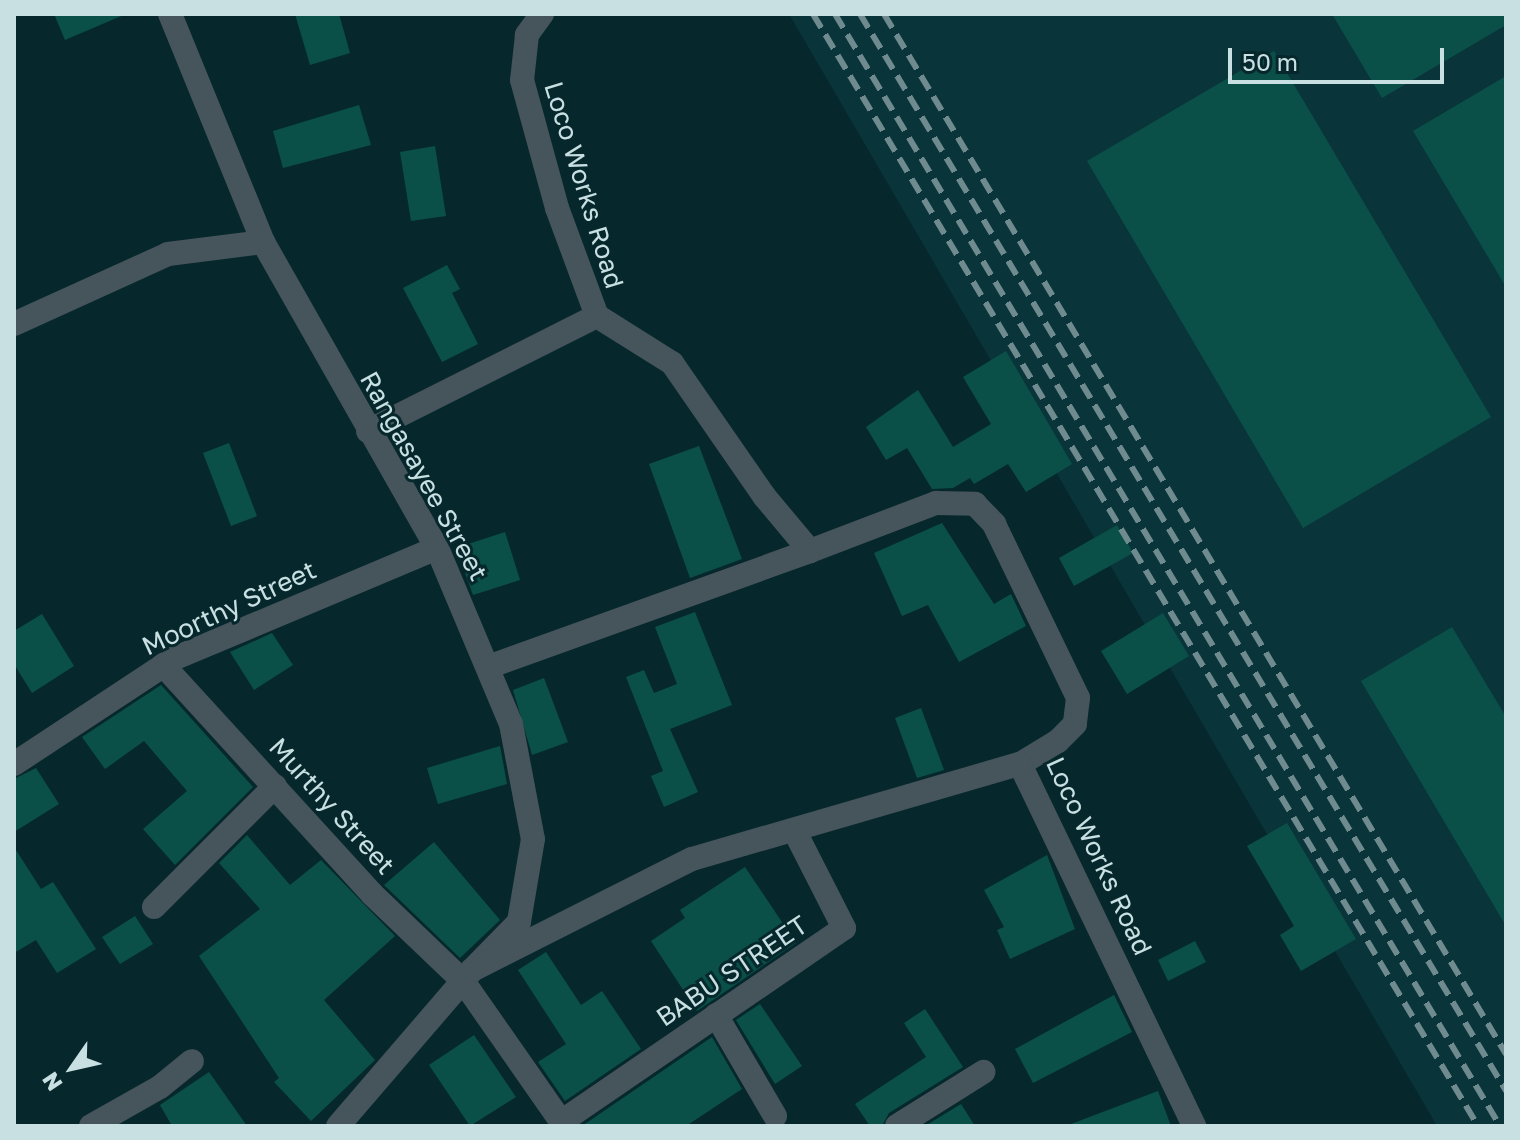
<!DOCTYPE html>
<html>
<head>
<meta charset="utf-8">
<style>
  body { margin:0 }
  #map { position:relative; width:1520px; height:1140px; overflow:hidden; background:#06282d; font-family:"Golos Text",sans-serif }
  div>[style] { position:absolute }
  [style*='--x'] { left:calc(var(--x)*1px); top:calc(var(--y)*1px); width:calc(var(--w)*1px); rotate:calc(var(--a)*1deg) }
  .built>* { inset:0; background:#09353a }
  .building>* { inset:0; background:#0a5048 }
  .minor>* { height:24px; margin:-12px; padding:0 12px; transform-origin:12px; border-radius:12px; background:#46545c }
  .rail>* { height:6px; margin-top:-3px; transform-origin:0; background:repeating-linear-gradient(90deg,#6f8b8f 0 16px,transparent 0 24px) }
  span { translate:-50% -50%; white-space:nowrap; text-align:center; line-height:1.15; -webkit-text-stroke:6px #06282d; paint-order:stroke }
  .street-label { font-size:26px; color:#c9e0e3 }
  .frame { position:absolute; inset:0; border:16px solid #c9e0e3; pointer-events:none }
  .north { position:absolute; left:32px; top:1028px; width:80px; height:80px; -webkit-text-stroke:6px #06282d; paint-order:stroke; rotate:236deg; font-size:22px; font-weight:700; line-height:32px; text-align:center; color:#c9e0e3 }
  .north::after { content:''; display:block; margin:auto; width:28px; height:36px; background:#c9e0e3; clip-path:polygon(50% 0,100% 100%,50% 72%,0 100%) }
  .scale { position:absolute; left:1228px; top:48px; width:216px; height:36px; box-sizing:border-box; border:4px solid #c9e0e3; border-top:0; padding-left:10px; font-size:24px; line-height:28px; white-space:nowrap; color:#c9e0e3; -webkit-text-stroke:6px #06282d; paint-order:stroke }
</style>
</head>
<body>
<div id="map">
  <div class="built">
    <i style="clip-path:polygon(789px 14px,1506px 14px,1506px 1126px,1437px 1126px)"></i>
  </div>
  <div class="building">
    <i style="clip-path:polygon(54px 14px,126px 14px,65px 40px)"></i>
    <i style="clip-path:polygon(295px 14px,339px 14px,350px 53px,310px 65px)"></i>
    <i style="clip-path:polygon(1332px 14px,1506px 14px,1506px 25px,1382px 98px)"></i>
    <i style="clip-path:polygon(1274px 51px,1491px 417px,1303px 528px,1087px 161px)"></i>
    <i style="clip-path:polygon(1506px 76px,1506px 287px,1413px 131px)"></i>
    <i style="clip-path:polygon(359px 105px,371px 145px,283px 168px,273px 131px)"></i>
    <i style="clip-path:polygon(435px 146px,446px 216px,411px 221px,400px 152px)"></i>
    <i style="clip-path:polygon(447px 265px,460px 289px,452px 293px,478px 344px,442px 362px,403px 288px)"></i>
    <i style="clip-path:polygon(1006px 351px,1072px 464px,1026px 492px,1008px 464px,974px 484px,970px 478px,953px 488px,932px 489px,907px 448px,886px 460px,866px 427px,918px 390px,953px 447px,991px 424px,963px 377px)"></i>
    <i style="clip-path:polygon(229px 443px,257px 516px,231px 526px,203px 453px)"></i>
    <i style="clip-path:polygon(699px 446px,742px 559px,690px 578px,649px 464px)"></i>
    <i style="clip-path:polygon(942px 523px,994px 604px,1011px 594px,1026px 626px,959px 662px,928px 605px,902px 616px,874px 553px)"></i>
    <i style="clip-path:polygon(1117px 525px,1133px 553px,1074px 586px,1059px 558px)"></i>
    <i style="clip-path:polygon(505px 532px,520px 580px,473px 595px,456px 548px)"></i>
    <i style="clip-path:polygon(695px 612px,732px 705px,670px 729px,698px 792px,664px 807px,651px 776px,663px 771px,626px 677px,644px 670px,654px 693px,677px 684px,655px 627px)"></i>
    <i style="clip-path:polygon(1163px 613px,1189px 656px,1127px 694px,1101px 651px)"></i>
    <i style="clip-path:polygon(42px 614px,74px 666px,32px 693px,14px 664px,14px 631px)"></i>
    <i style="clip-path:polygon(1452px 627px,1506px 717px,1506px 926px,1361px 681px)"></i>
    <i style="clip-path:polygon(272px 633px,293px 665px,254px 690px,230px 652px)"></i>
    <i style="clip-path:polygon(544px 678px,568px 742px,532px 755px,513px 690px)"></i>
    <i style="clip-path:polygon(161px 685px,253px 787px,175px 865px,143px 829px,187px 791px,144px 741px,105px 769px,82px 737px)"></i>
    <i style="clip-path:polygon(921px 708px,944px 770px,917px 778px,895px 718px)"></i>
    <i style="clip-path:polygon(500px 746px,507px 784px,438px 804px,427px 768px)"></i>
    <i style="clip-path:polygon(36px 768px,59px 804px,14px 832px,14px 779px)"></i>
    <i style="clip-path:polygon(1287px 823px,1356px 939px,1301px 971px,1280px 935px,1294px 926px,1247px 846px)"></i>
    <i style="clip-path:polygon(247px 835px,290px 885px,321px 860px,395px 936px,324px 1000px,375px 1060px,311px 1121px,274px 1082px,279px 1078px,199px 956px,260px 909px,219px 863px)"></i>
    <i style="clip-path:polygon(434px 842px,500px 920px,460px 958px,384px 885px)"></i>
    <i style="clip-path:polygon(14px 847px,41px 889px,53px 882px,96px 949px,57px 973px,36px 940px,14px 953px)"></i>
    <i style="clip-path:polygon(1047px 855px,1075px 929px,1010px 959px,997px 930px,1004px 927px,984px 890px)"></i>
    <i style="clip-path:polygon(745px 867px,796px 943px,697px 1011px,651px 941px,685px 918px,680px 910px)"></i>
    <i style="clip-path:polygon(135px 916px,153px 944px,120px 964px,102px 937px)"></i>
    <i style="clip-path:polygon(1195px 941px,1206px 962px,1168px 981px,1158px 960px)"></i>
    <i style="clip-path:polygon(546px 952px,581px 1005px,602px 991px,641px 1049px,565px 1101px,538px 1062px,566px 1044px,518px 970px)"></i>
    <i style="clip-path:polygon(1114px 995px,1132px 1032px,1033px 1083px,1015px 1049px)"></i>
    <i style="clip-path:polygon(760px 1004px,802px 1066px,775px 1084px,736px 1020px)"></i>
    <i style="clip-path:polygon(925px 1009px,963px 1067px,889px 1113px,882px 1126px,870px 1126px,855px 1104px,926px 1057px,904px 1023px)"></i>
    <i style="clip-path:polygon(474px 1035px,516px 1097px,470px 1126px,429px 1065px)"></i>
    <i style="clip-path:polygon(712px 1037px,742px 1089px,686px 1126px,582px 1126px)"></i>
    <i style="clip-path:polygon(209px 1072px,247px 1126px,172px 1126px,160px 1105px)"></i>
    <i style="clip-path:polygon(1158px 1091px,1171px 1126px,1072px 1126px,1071px 1124px)"></i>
    <i style="clip-path:polygon(961px 1104px,975px 1126px,925px 1126px)"></i>
  </div>
  <div class="minor">
    <i style="--x:170;--y:14;--w:246;--a:67.8"></i>
    <i style="--x:263;--y:242;--w:352;--a:60.4"></i>
    <i style="--x:437;--y:548;--w:191;--a:67.2"></i>
    <i style="--x:511;--y:724;--w:117;--a:79.2"></i>
    <i style="--x:533;--y:839;--w:84;--a:99.6"></i>
    <i style="--x:519;--y:922;--w:67;--a:134.4"></i>
    <i style="--x:542;--y:14;--w:26;--a:126"></i>
    <i style="--x:527;--y:35;--w:45;--a:96.3"></i>
    <i style="--x:522;--y:80;--w:133;--a:74.7"></i>
    <i style="--x:557;--y:208;--w:115;--a:69.7"></i>
    <i style="--x:597;--y:316;--w:89;--a:32.1"></i>
    <i style="--x:672;--y:363;--w:162;--a:55.3"></i>
    <i style="--x:764;--y:496;--w:72;--a:50.1"></i>
    <i style="--x:810;--y:551;--w:135;--a:-20.9"></i>
    <i style="--x:936;--y:503;--w:39;--a:1"></i>
    <i style="--x:975;--y:504;--w:28;--a:46"></i>
    <i style="--x:994;--y:524;--w:193;--a:64.2"></i>
    <i style="--x:1078;--y:698;--w:26;--a:97"></i>
    <i style="--x:1075;--y:724;--w:24;--a:135"></i>
    <i style="--x:1058;--y:741;--w:44;--a:148.8"></i>
    <i style="--x:1020;--y:764;--w:402;--a:64.3"></i>
    <i style="--x:14;--y:324;--w:169;--a:-24.4"></i>
    <i style="--x:168;--y:254;--w:96;--a:-7.2"></i>
    <i style="--x:368;--y:431;--w:256;--a:-26.7"></i>
    <i style="--x:163;--y:665;--w:310;--a:47.6"></i>
    <i style="--x:372;--y:894;--w:126;--a:43.7"></i>
    <i style="--x:463;--y:981;--w:177;--a:55.1"></i>
    <i style="--x:488;--y:667;--w:342;--a:-19.8"></i>
    <i style="--x:14;--y:764;--w:191;--a:-33.4"></i>
    <i style="--x:173;--y:659;--w:286;--a:-22.8"></i>
    <i style="--x:154;--y:907;--w:171;--a:-45"></i>
    <i style="--x:716;--y:1015;--w:117;--a:59.7"></i>
    <i style="--x:561;--y:1122;--w:343;--a:-34.4"></i>
    <i style="--x:844;--y:928;--w:110;--a:-117"></i>
    <i style="--x:91;--y:1126;--w:79;--a:-29.5"></i>
    <i style="--x:160;--y:1087;--w:41;--a:-39.1"></i>
    <i style="--x:338;--y:1126;--w:206;--a:-49.3"></i>
    <i style="--x:472;--y:970;--w:246;--a:-26.8"></i>
    <i style="--x:692;--y:859;--w:341;--a:-16.2"></i>
    <i style="--x:897;--y:1126;--w:102;--a:-32.1"></i>
  </div>
  <div class="rail">
    <i style="--x:813;--y:14;--w:1296;--a:59.12"></i>
    <i style="--x:835;--y:14;--w:1296;--a:59.12"></i>
    <i style="--x:860;--y:14;--w:1256;--a:59.04"></i>
    <i style="--x:884;--y:14;--w:1212;--a:59.12"></i>
  </div>
  <div class="street-label">
    <span style="left:584px;top:185px;rotate:73deg">Loco Works Road</span>
    <span style="left:424px;top:476px;rotate:61deg">Rangasayee Street</span>
    <span style="left:229px;top:608px;rotate:-25deg">Moorthy Street</span>
    <span style="left:332px;top:806px;rotate:48deg">Murthy Street</span>
    <span style="left:1099px;top:856px;rotate:65deg">Loco Works Road</span>
    <span style="left:732px;top:971px;rotate:-34deg">BABU STREET</span>
  </div>
  <div class="frame"></div>
  <div class="north">N</div>
  <div class="scale">50 m</div>
</div>
</body>
</html>
